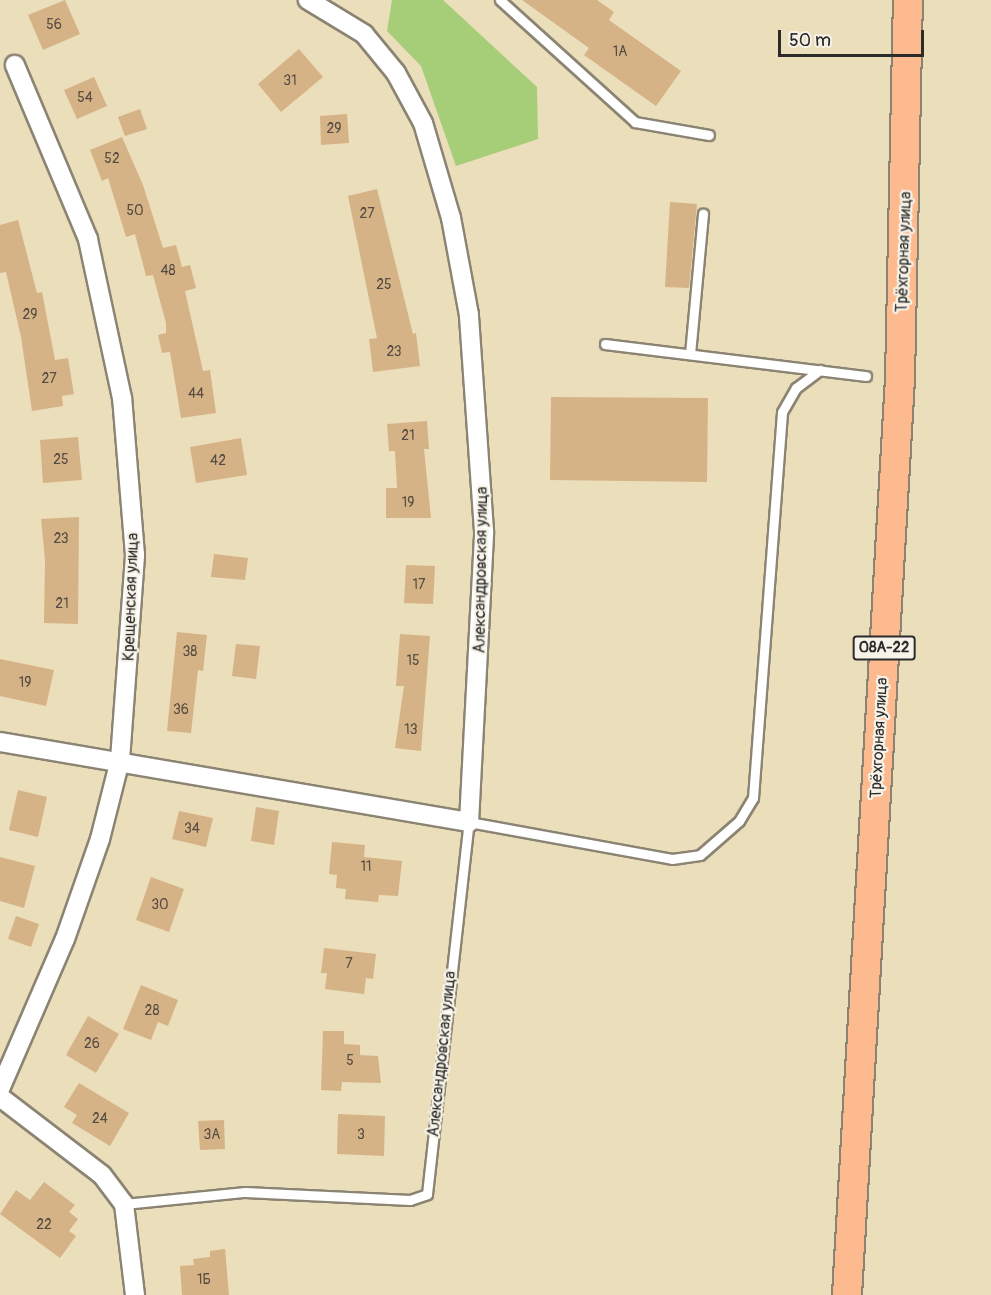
<!DOCTYPE html>
<html>
<head>
<meta charset="utf-8">
<style>
  body { margin:0 }
  #map { position:relative; width:991px; height:1295px; overflow:hidden; background:#ebdebb; font-family:Pangolin,sans-serif }
  div>[style] { position:absolute }
  [style*='--x'] { left:calc(var(--x)*1px); top:calc(var(--y)*1px); width:calc(var(--w)*1px); rotate:calc(var(--a)*1deg) }
  .green>* { inset:0; background:#a6cd77 }
  .building>* { inset:0; background:#d6b387 }
  .roads { filter:drop-shadow(2px 0 #8b8473) drop-shadow(-2px 0 #8b8473) drop-shadow(0 2px #8b8473) drop-shadow(0 -2px #8b8473) }
  .service>* { height:9px; margin:-4.5px; padding:0 4.5px; transform-origin:4.5px; border-radius:4.5px; background:#fff }
  .minor>* { height:18px; margin:-9px; padding:0 9px; transform-origin:9px; border-radius:9px; background:#fff }
  .trunk>* { height:28px; margin:-14px; padding:0 14px; transform-origin:14px; border-radius:14px; background:#fcba8e }
  span { translate:-50% -50%; white-space:nowrap; text-align:center; line-height:1.15; -webkit-text-stroke:4.5px #f7f3e8; paint-order:stroke }
  .number-label { font-size:14px; color:#564d42 }
  .number-label span { -webkit-text-stroke-width:0 }
  .shield-label span { padding:2px 4px; background:#f7f3e8; border:2px solid; border-radius:4px; -webkit-text-stroke-width:0 }
  .shield-label { font-size:15px; color:#2b2b2b; font-weight:700 }
  .street-label { font-size:16px; color:#2b2b2b }
  .scale { position:absolute; left:778px; top:30px; width:146px; height:27px; box-sizing:border-box; border:3px solid #2b2b2b; border-top:0; padding-left:8px; font-size:18px; line-height:21px; white-space:nowrap; color:#2b2b2b; -webkit-text-stroke:4px #f7f3e8; paint-order:stroke }
</style>
</head>
<body>
<div id="map">
  <div class="green">
    <i style="clip-path:polygon(392px 0,443px 0,537px 87px,538px 139px,456px 166px,421px 66px,387px 31px)"></i>
  </div>
  <div class="building">
    <i style="clip-path:polygon(65px 0,80px 34px,43px 50px,28px 15px)"></i>
    <i style="clip-path:polygon(522px 0,597px 0,614px 12px,609px 20px,681px 71px,656px 106px,584px 55px,589px 48px)"></i>
    <i style="clip-path:polygon(299px 49px,323px 77px,281px 112px,258px 84px)"></i>
    <i style="clip-path:polygon(94px 77px,107px 106px,77px 119px,64px 90px)"></i>
    <i style="clip-path:polygon(140px 109px,147px 129px,125px 136px,118px 117px)"></i>
    <i style="clip-path:polygon(347px 114px,349px 143px,321px 145px,320px 116px)"></i>
    <i style="clip-path:polygon(122px 137px,143px 185px,163px 248px,176px 245px,182px 267px,190px 265px,196px 288px,185px 291px,203px 371px,210px 370px,216px 413px,181px 418px,170px 352px,162px 353px,158px 335px,166px 333px,166px 323px,153px 275px,146px 276px,135px 234px,126px 237px,108px 178px,102px 181px,90px 150px)"></i>
    <i style="clip-path:polygon(377px 189px,413px 334px,416px 333px,420px 366px,373px 372px,369px 339px,377px 338px,348px 196px)"></i>
    <i style="clip-path:polygon(670px 202px,697px 204px,689px 288px,665px 287px)"></i>
    <i style="clip-path:polygon(18px 220px,37px 293px,42px 292px,55px 360px,68px 358px,74px 394px,62px 396px,63px 406px,32px 411px,21px 337px,6px 272px,0 273px,0 225px)"></i>
    <i style="clip-path:polygon(551px 397px,708px 398px,707px 482px,550px 480px)"></i>
    <i style="clip-path:polygon(427px 421px,429px 449px,424px 449px,431px 518px,386px 518px,386px 488px,397px 488px,395px 451px,389px 451px,387px 424px)"></i>
    <i style="clip-path:polygon(78px 437px,82px 480px,43px 483px,40px 440px)"></i>
    <i style="clip-path:polygon(241px 438px,247px 475px,196px 483px,190px 447px)"></i>
    <i style="clip-path:polygon(79px 517px,78px 624px,44px 623px,45px 560px,41px 519px)"></i>
    <i style="clip-path:polygon(214px 554px,248px 558px,245px 580px,211px 577px)"></i>
    <i style="clip-path:polygon(406px 565px,435px 566px,433px 604px,404px 603px)"></i>
    <i style="clip-path:polygon(177px 632px,207px 635px,203px 671px,198px 670px,191px 733px,167px 731px)"></i>
    <i style="clip-path:polygon(400px 634px,430px 636px,421px 751px,395px 748px,404px 686px,396px 686px)"></i>
    <i style="clip-path:polygon(236px 644px,260px 646px,256px 679px,232px 676px)"></i>
    <i style="clip-path:polygon(0 659px,54px 670px,46px 706px,0 696px)"></i>
    <i style="clip-path:polygon(18px 790px,47px 797px,38px 837px,9px 830px)"></i>
    <i style="clip-path:polygon(256px 807px,279px 811px,274px 845px,251px 841px)"></i>
    <i style="clip-path:polygon(179px 811px,213px 818px,206px 847px,172px 839px)"></i>
    <i style="clip-path:polygon(332px 842px,365px 845px,364px 857px,402px 861px,398px 896px,379px 895px,378px 902px,345px 899px,346px 889px,336px 888px,337px 875px,329px 874px)"></i>
    <i style="clip-path:polygon(0 857px,35px 866px,24px 908px,0 901px)"></i>
    <i style="clip-path:polygon(151px 877px,184px 889px,169px 932px,136px 920px)"></i>
    <i style="clip-path:polygon(16px 916px,39px 924px,31px 947px,8px 939px)"></i>
    <i style="clip-path:polygon(324px 948px,376px 954px,373px 979px,366px 978px,364px 994px,325px 989px,327px 973px,321px 973px)"></i>
    <i style="clip-path:polygon(141px 985px,178px 1000px,168px 1026px,158px 1022px,151px 1040px,123px 1029px)"></i>
    <i style="clip-path:polygon(88px 1016px,119px 1034px,96px 1073px,66px 1055px)"></i>
    <i style="clip-path:polygon(323px 1031px,344px 1031px,344px 1044px,360px 1045px,360px 1055px,378px 1056px,381px 1083px,342px 1082px,341px 1091px,321px 1090px)"></i>
    <i style="clip-path:polygon(79px 1083px,129px 1113px,110px 1146px,72px 1123px,77px 1115px,64px 1107px)"></i>
    <i style="clip-path:polygon(338px 1114px,385px 1116px,384px 1156px,337px 1154px)"></i>
    <i style="clip-path:polygon(224px 1120px,225px 1149px,200px 1150px,198px 1121px)"></i>
    <i style="clip-path:polygon(44px 1182px,75px 1205px,69px 1212px,78px 1219px,69px 1231px,76px 1236px,60px 1258px,0 1214px,16px 1190px,30px 1200px)"></i>
    <i style="clip-path:polygon(225px 1249px,229px 1295px,182px 1295px,180px 1266px,194px 1265px,193px 1259px,210px 1257px,210px 1251px)"></i>
  </div>
  <div class="roads">
    <div class="service">
      <i style="--x:500;--y:0;--w:182;--a:42.1"></i>
      <i style="--x:635;--y:122;--w:75;--a:10"></i>
      <i style="--x:605;--y:344;--w:263;--a:7"></i>
      <i style="--x:690;--y:354;--w:141;--a:-84.7"></i>
      <i style="--x:124;--y:1204;--w:122;--a:-5.7"></i>
      <i style="--x:245;--y:1192;--w:165;--a:2.8"></i>
      <i style="--x:410;--y:1200;--w:18;--a:-19"></i>
      <i style="--x:427;--y:1194;--w:374;--a:-83.6"></i>
      <i style="--x:469;--y:822;--w:206;--a:10.3"></i>
      <i style="--x:672;--y:859;--w:28;--a:-8"></i>
      <i style="--x:700;--y:855;--w:52;--a:-41.1"></i>
      <i style="--x:739;--y:821;--w:27;--a:-59"></i>
      <i style="--x:753;--y:798;--w:387;--a:-85.7"></i>
      <i style="--x:782;--y:412;--w:28;--a:-60"></i>
      <i style="--x:796;--y:388;--w:30;--a:-37"></i>
    </div>
    <div class="minor">
      <i style="--x:0;--y:742;--w:476;--a:9.7"></i>
      <i style="--x:469;--y:822;--w:291;--a:-87"></i>
      <i style="--x:484;--y:531;--w:217;--a:-94"></i>
      <i style="--x:469;--y:315;--w:99;--a:-100.5"></i>
      <i style="--x:451;--y:218;--w:99;--a:-106.4"></i>
      <i style="--x:423;--y:123;--w:57;--a:-118.4"></i>
      <i style="--x:396;--y:73;--w:50;--a:-129.4"></i>
      <i style="--x:364;--y:34;--w:66;--a:-148.7"></i>
      <i style="--x:0;--y:1089;--w:163;--a:-66.6"></i>
      <i style="--x:65;--y:939;--w:106;--a:-70.7"></i>
      <i style="--x:100;--y:839;--w:81;--a:-75.8"></i>
      <i style="--x:120;--y:760;--w:206;--a:-85.8"></i>
      <i style="--x:135;--y:555;--w:158;--a:-94.7"></i>
      <i style="--x:122;--y:398;--w:163;--a:-102.1"></i>
      <i style="--x:88;--y:239;--w:189;--a:-112.8"></i>
      <i style="--x:0;--y:1097;--w:128;--a:37.4"></i>
      <i style="--x:102;--y:1175;--w:36;--a:53"></i>
      <i style="--x:124;--y:1204;--w:92;--a:83.1"></i>
    </div>
    <div class="trunk">
      <i style="--x:847;--y:1295;--w:919;--a:-86.69"></i>
      <i style="--x:900;--y:378;--w:378;--a:-88.8"></i>
    </div>
  </div>
  <div class="number-label">
    <span style="left:54px;top:25px">56</span>
    <span style="left:620px;top:52px">1А</span>
    <span style="left:290px;top:81px">31</span>
    <span style="left:85px;top:98px">54</span>
    <span style="left:334px;top:129px">29</span>
    <span style="left:112px;top:159px">52</span>
    <span style="left:135px;top:211px">50</span>
    <span style="left:367px;top:214px">27</span>
    <span style="left:168px;top:271px">48</span>
    <span style="left:384px;top:285px">25</span>
    <span style="left:30px;top:315px">29</span>
    <span style="left:394px;top:352px">23</span>
    <span style="left:49px;top:379px">27</span>
    <span style="left:196px;top:394px">44</span>
    <span style="left:408px;top:436px">21</span>
    <span style="left:61px;top:460px">25</span>
    <span style="left:218px;top:461px">42</span>
    <span style="left:408px;top:503px">19</span>
    <span style="left:61px;top:539px">23</span>
    <span style="left:419px;top:585px">17</span>
    <span style="left:62px;top:604px">21</span>
    <span style="left:190px;top:652px">38</span>
    <span style="left:413px;top:661px">15</span>
    <span style="left:25px;top:683px">19</span>
    <span style="left:181px;top:710px">36</span>
    <span style="left:411px;top:730px">13</span>
    <span style="left:192px;top:829px">34</span>
    <span style="left:366px;top:867px">11</span>
    <span style="left:160px;top:905px">30</span>
    <span style="left:349px;top:964px">7</span>
    <span style="left:152px;top:1011px">28</span>
    <span style="left:92px;top:1044px">26</span>
    <span style="left:350px;top:1061px">5</span>
    <span style="left:100px;top:1119px">24</span>
    <span style="left:212px;top:1135px">3А</span>
    <span style="left:361px;top:1135px">3</span>
    <span style="left:44px;top:1225px">22</span>
    <span style="left:204px;top:1280px">1Б</span>
  </div>
  <div class="shield-label">
    <span style="left:884px;top:648px">08А-22</span>
  </div>
  <div class="street-label">
    <span style="left:904px;top:252px;rotate:-88deg">Трёхгорная улица</span>
    <span style="left:481px;top:570px;rotate:-89deg">Александровская улица</span>
    <span style="left:131px;top:597px;rotate:-88deg">Крещенская улица</span>
    <span style="left:879px;top:738px;rotate:-87deg">Трёхгорная улица</span>
    <span style="left:442px;top:1054px;rotate:-84deg">Александровская улица</span>
  </div>
  <div class="scale">50 m</div>
</div>
</body>
</html>
